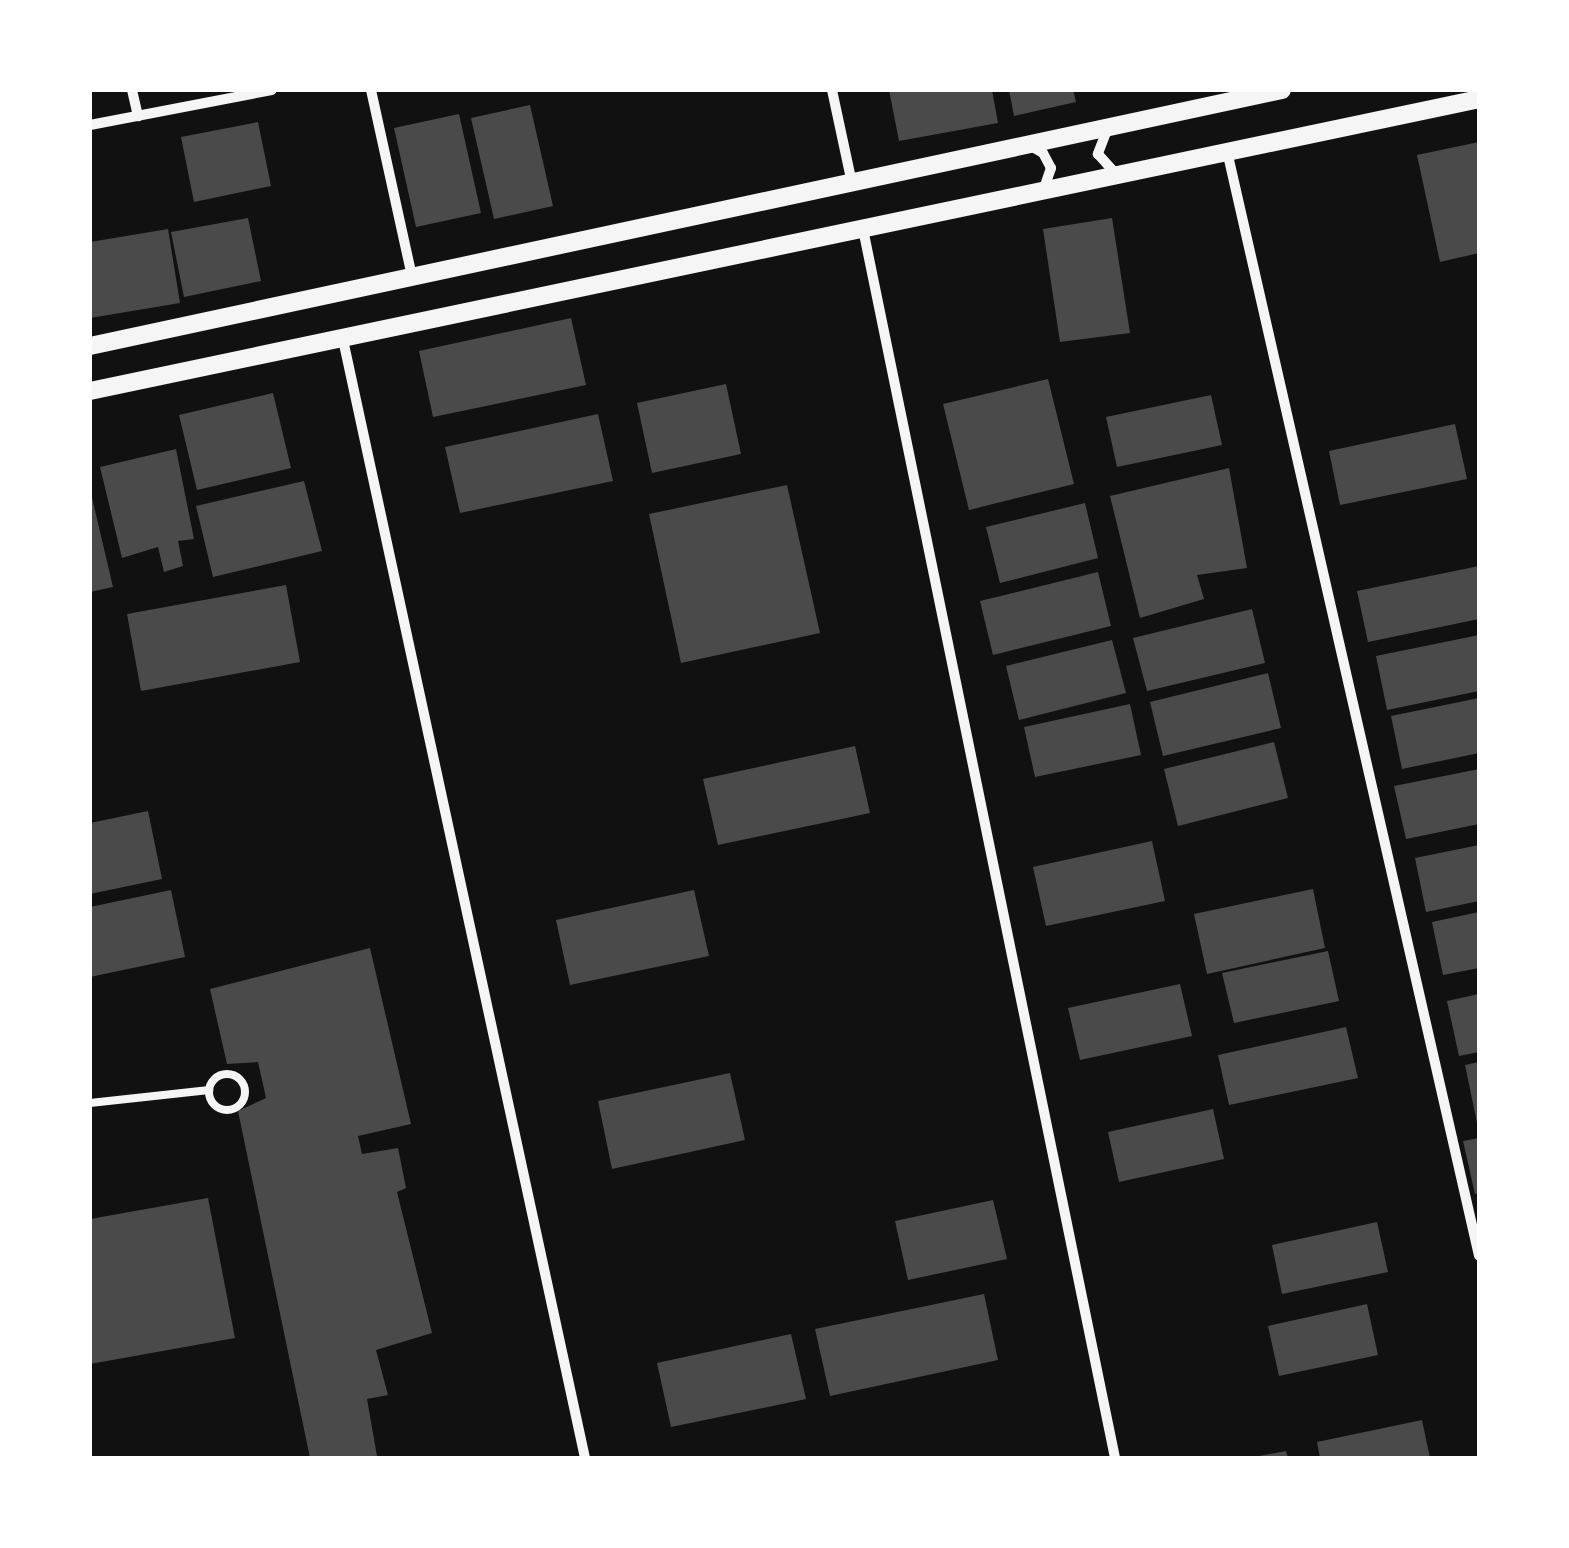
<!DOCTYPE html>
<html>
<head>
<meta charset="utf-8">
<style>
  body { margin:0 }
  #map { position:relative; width:1569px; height:1548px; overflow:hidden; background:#111; font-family:"Archivo Narrow",sans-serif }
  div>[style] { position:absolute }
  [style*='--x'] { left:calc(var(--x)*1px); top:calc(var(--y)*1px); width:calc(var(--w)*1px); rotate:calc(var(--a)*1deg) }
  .building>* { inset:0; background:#4a4a4a }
  .service>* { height:8px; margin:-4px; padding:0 4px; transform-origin:4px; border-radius:4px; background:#f5f5f5 }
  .service>.ring { margin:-4px; padding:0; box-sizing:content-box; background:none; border:8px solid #f5f5f5; border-radius:50% }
  .minor>* { height:10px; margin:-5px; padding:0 5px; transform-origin:5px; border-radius:5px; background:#f5f5f5 }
  .tertiary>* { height:18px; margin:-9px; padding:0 9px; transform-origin:9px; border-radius:9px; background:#f5f5f5 }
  span { translate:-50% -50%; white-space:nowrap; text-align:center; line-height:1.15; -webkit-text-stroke:8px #fff; paint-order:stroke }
  .frame { position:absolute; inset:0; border:92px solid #fff; pointer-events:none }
</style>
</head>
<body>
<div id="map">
  <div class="building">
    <i style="clip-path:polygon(889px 90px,992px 90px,998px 123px,899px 141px)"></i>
    <i style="clip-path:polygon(1009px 90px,1073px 90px,1076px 102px,1014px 116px)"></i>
    <i style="clip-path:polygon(530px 105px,553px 206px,494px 219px,471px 118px)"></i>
    <i style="clip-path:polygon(459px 114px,481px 213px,416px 227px,394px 128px)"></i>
    <i style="clip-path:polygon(258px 122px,271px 186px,194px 202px,181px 137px)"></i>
    <i style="clip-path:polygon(1479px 142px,1479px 253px,1440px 262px,1417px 155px)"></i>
    <i style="clip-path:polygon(248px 218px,261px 281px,184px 297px,171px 232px)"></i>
    <i style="clip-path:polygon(1112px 218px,1130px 333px,1060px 342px,1043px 229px)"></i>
    <i style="clip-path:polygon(168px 229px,180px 303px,90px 318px,90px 242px)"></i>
    <i style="clip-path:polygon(571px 318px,586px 385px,433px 417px,419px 351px)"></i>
    <i style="clip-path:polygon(1048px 379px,1074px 484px,969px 510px,943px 404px)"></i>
    <i style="clip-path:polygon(726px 384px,741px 454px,652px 473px,637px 403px)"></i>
    <i style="clip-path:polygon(273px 393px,291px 468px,197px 490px,179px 415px)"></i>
    <i style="clip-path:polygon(1211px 395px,1222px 445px,1117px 467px,1106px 417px)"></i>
    <i style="clip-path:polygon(598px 414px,613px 481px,460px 513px,445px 447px)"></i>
    <i style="clip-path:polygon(1455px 424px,1467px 479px,1340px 505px,1329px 451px)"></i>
    <i style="clip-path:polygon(176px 449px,194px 539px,178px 541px,183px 566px,164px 572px,158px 547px,122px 558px,100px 467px)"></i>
    <i style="clip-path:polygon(1229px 468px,1247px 568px,1197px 575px,1204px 599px,1140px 618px,1110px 496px)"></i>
    <i style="clip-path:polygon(304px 481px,322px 551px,213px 577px,196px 506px)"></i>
    <i style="clip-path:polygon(787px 485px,820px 633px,681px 663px,649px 514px)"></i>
    <i style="clip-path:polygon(90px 489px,113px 587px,90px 592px)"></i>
    <i style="clip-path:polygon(1085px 503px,1098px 558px,1000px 583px,986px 527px)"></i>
    <i style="clip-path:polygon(1479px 566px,1479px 619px,1368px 642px,1357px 591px)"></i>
    <i style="clip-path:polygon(1098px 572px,1111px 626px,993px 655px,980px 601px)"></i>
    <i style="clip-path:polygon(286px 585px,300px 662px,141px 691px,127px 614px)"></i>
    <i style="clip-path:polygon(1252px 609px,1265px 663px,1147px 691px,1133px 638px)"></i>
    <i style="clip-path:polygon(1479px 635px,1479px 691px,1387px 710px,1376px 656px)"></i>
    <i style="clip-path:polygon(1112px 640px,1126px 693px,1019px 720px,1006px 666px)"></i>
    <i style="clip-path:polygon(1268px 673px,1281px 728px,1163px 756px,1150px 702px)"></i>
    <i style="clip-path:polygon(1479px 698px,1479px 753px,1402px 769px,1391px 716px)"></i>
    <i style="clip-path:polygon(1130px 704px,1141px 755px,1035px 777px,1024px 727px)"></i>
    <i style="clip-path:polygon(1274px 742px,1288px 798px,1178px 826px,1164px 769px)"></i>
    <i style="clip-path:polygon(855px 746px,870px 813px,718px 845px,703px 779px)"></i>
    <i style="clip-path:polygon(1479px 769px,1479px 824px,1406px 839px,1394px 786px)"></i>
    <i style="clip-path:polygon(148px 811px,162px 879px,90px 894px,90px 823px)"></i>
    <i style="clip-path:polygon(1152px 841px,1165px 901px,1046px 926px,1033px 867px)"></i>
    <i style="clip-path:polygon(1479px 845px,1479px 901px,1426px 912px,1415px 858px)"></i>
    <i style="clip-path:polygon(1313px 889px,1325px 948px,1207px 974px,1194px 914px)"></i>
    <i style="clip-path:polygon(171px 890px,185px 957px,90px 977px,90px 907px)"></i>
    <i style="clip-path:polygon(694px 890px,709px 956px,570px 985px,556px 920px)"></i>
    <i style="clip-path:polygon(1479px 912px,1479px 968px,1443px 975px,1432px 922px)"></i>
    <i style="clip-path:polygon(370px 948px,411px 1124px,358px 1136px,362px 1154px,398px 1148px,406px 1188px,397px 1192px,432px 1333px,376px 1350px,388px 1395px,367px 1399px,377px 1456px,310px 1458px,238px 1111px,266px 1098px,258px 1062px,227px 1064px,210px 989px)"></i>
    <i style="clip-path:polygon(1328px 951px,1339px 1001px,1234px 1023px,1222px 973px)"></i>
    <i style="clip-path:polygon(1180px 984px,1192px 1036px,1080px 1060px,1068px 1008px)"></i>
    <i style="clip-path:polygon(1479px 994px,1479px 1052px,1459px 1056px,1447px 1001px)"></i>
    <i style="clip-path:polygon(1346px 1027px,1358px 1078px,1229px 1105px,1218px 1055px)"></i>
    <i style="clip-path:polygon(1479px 1062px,1479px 1123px,1477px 1123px,1465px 1065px)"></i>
    <i style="clip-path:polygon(730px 1073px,745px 1140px,612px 1169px,598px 1101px)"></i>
    <i style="clip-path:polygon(1213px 1109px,1224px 1159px,1119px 1182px,1108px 1132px)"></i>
    <i style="clip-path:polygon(1479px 1138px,1479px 1193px,1475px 1194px,1463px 1141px)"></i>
    <i style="clip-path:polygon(208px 1198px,235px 1338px,90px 1364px,90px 1219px)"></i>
    <i style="clip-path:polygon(993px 1200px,1007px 1259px,908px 1280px,895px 1221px)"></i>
    <i style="clip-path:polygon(1377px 1222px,1388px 1272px,1282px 1294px,1272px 1245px)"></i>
    <i style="clip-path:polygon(984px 1294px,998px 1360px,830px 1396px,815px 1329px)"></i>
    <i style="clip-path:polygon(1367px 1304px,1378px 1355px,1279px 1376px,1268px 1326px)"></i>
    <i style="clip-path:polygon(791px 1334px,806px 1399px,671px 1427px,657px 1363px)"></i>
    <i style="clip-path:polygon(1422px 1420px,1430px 1458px,1320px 1458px,1317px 1442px)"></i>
    <i style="clip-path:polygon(1286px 1451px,1288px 1458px,1259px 1458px,1259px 1456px)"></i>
  </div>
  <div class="service">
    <i class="ring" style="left:209px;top:1074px;width:28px;height:28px"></i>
    <i style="--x:90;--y:1103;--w:120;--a:-6.2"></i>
  </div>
  <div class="minor">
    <i style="--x:132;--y:90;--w:27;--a:77"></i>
    <i style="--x:371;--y:90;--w:191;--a:77.6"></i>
    <i style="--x:832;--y:90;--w:95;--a:77.9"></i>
    <i style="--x:90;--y:125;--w:185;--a:-10.9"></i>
    <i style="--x:1107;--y:130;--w:26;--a:111"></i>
    <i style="--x:1098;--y:154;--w:25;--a:48"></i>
    <i style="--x:1029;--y:145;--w:16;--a:30"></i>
    <i style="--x:1043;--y:153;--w:17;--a:62"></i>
    <i style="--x:1051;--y:168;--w:24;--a:109"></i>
    <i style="--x:1227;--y:151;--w:1133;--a:77.15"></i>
    <i style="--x:863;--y:229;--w:1255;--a:78.41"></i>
    <i style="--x:342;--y:335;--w:1149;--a:77.79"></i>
  </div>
  <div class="tertiary">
    <i style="--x:90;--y:346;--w:1219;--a:-12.12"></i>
    <i style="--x:90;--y:391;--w:1419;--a:-11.87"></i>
  </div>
  <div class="frame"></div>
</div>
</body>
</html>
